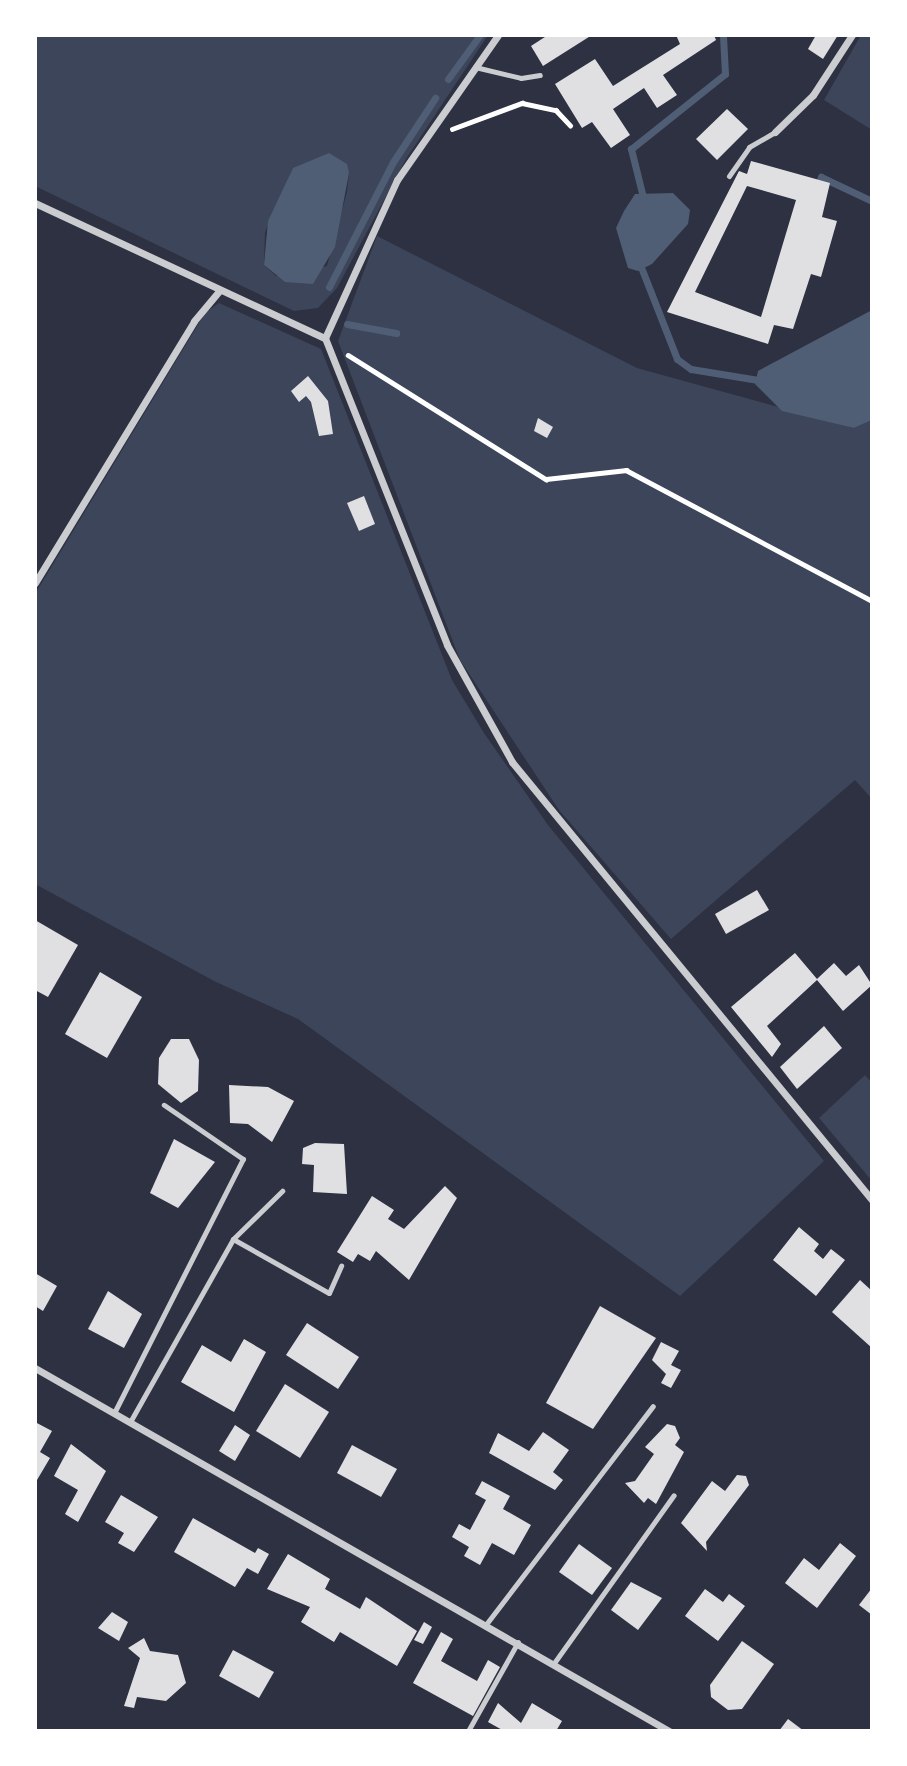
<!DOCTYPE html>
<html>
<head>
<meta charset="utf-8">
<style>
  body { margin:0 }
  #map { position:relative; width:907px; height:1766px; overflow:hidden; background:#2d3142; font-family:"DM Sans",sans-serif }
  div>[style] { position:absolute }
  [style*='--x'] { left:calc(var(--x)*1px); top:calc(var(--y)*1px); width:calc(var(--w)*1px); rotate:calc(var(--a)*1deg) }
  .green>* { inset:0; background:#3c4559 }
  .water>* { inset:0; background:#4f5d75 }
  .stream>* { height:7px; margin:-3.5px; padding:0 3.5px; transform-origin:3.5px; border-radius:3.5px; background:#4f5d75 }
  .building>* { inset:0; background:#e0e0e3 }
  .path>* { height:4.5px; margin:-2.25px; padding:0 2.25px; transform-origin:2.25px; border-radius:2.25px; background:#fff }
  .service>* { height:5px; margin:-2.5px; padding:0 2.5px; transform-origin:2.5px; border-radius:2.5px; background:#caccd0 }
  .minor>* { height:7px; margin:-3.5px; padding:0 3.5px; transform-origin:3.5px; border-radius:3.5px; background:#caccd0 }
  span { translate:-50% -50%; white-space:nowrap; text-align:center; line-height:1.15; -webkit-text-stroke:6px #fff; paint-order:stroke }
  .frame { position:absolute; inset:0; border:37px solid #fff; pointer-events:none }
</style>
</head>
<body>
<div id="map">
  <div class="green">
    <i style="clip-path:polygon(evenodd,35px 35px,488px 35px,406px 159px,337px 288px,318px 308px,294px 311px,35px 186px,35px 35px,293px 168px,349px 173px,347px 192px,327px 266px,276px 276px,264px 265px,265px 232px,293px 168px)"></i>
    <i style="clip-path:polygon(861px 35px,872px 35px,872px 130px,824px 100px)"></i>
    <i style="clip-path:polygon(377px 236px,637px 368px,854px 428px,872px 420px,872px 799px,855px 780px,671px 939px,559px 810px,460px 660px,338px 341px)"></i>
    <i style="clip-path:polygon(219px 303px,321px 349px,452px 680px,484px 733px,548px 825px,824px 1161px,680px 1296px,298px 1019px,214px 981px,35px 884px,35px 594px,205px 313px)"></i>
    <i style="clip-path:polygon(865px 1075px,872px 1083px,872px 1181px,819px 1118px)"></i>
  </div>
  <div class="water">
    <i style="clip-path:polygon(329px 153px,347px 164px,349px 173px,335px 247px,313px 284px,285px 282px,264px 265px,268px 221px,293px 168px)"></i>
    <i style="clip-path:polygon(673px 193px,690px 210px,688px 224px,652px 264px,638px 271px,628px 268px,616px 228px,624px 211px,635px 194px)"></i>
    <i style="clip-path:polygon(872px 310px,872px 420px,854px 428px,782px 411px,755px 384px,758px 371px)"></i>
  </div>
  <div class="stream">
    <i style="--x:448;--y:79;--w:54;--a:-54"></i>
    <i style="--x:817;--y:188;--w:12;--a:-70"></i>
    <i style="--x:821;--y:177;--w:56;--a:25.2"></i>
    <i style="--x:644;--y:201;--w:54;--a:-104"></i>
    <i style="--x:631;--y:149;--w:120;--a:-38.6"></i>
    <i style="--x:725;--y:74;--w:39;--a:-93"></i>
    <i style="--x:639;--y:262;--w:104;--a:68.6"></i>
    <i style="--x:677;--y:359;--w:17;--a:36"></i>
    <i style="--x:691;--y:369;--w:74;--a:9.3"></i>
    <i style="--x:329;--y:287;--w:140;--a:-62.9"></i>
    <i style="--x:393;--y:162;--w:77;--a:-56.7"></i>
    <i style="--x:347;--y:324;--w:50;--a:10.4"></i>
  </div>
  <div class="building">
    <i style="clip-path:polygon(548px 35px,592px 35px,543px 66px,531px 46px)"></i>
    <i style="clip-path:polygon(676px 35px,714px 35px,716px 40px,663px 75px,677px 95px,657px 108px,644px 88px,613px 109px,630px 135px,611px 148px,592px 122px,582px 128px,555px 84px,595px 59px,613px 86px,680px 44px)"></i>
    <i style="clip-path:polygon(816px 35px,838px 35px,823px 59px,808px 49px)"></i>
    <i style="clip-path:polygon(727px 109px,748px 129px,717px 160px,696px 139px)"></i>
    <i style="clip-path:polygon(evenodd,751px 161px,830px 183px,822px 217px,837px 221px,821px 277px,811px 274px,793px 329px,774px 325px,768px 344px,667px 312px,739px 171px,747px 174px,751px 161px,747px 186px,796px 200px,761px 317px,695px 292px,747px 186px)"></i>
    <i style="clip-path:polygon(308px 376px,328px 401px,333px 434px,319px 436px,311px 402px,306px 396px,299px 402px,291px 391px)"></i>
    <i style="clip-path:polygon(538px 418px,553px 427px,547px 438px,534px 431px)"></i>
    <i style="clip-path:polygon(364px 496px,375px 524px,359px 531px,347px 503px)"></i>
    <i style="clip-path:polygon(757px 890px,769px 910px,726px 934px,715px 914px)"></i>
    <i style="clip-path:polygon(35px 920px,78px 945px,48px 997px,35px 990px)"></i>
    <i style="clip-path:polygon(795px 953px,817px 979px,834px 963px,846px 976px,859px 965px,872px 985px,843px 1011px,817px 980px,767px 1026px,781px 1044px,772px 1057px,731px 1007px)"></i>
    <i style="clip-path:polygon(100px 972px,142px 997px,107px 1058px,65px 1034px)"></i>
    <i style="clip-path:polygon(824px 1026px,842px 1048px,797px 1089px,780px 1067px)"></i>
    <i style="clip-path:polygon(171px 1039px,189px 1039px,199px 1060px,198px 1091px,181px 1103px,158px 1084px,159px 1058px)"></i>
    <i style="clip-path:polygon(229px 1085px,268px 1087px,294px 1101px,272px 1142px,248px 1124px,230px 1123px)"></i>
    <i style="clip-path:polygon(174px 1139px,215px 1162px,178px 1208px,150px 1193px)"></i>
    <i style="clip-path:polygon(315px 1143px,344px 1144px,347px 1194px,313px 1192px,314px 1165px,302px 1164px,303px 1148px)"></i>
    <i style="clip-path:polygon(445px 1186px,457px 1198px,409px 1280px,376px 1251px,370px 1261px,358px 1254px,353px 1262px,337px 1252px,372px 1196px,394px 1210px,388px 1219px,404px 1229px)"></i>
    <i style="clip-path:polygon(799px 1227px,819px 1244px,814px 1251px,823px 1259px,831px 1249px,845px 1260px,816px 1296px,773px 1260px)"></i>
    <i style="clip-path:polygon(35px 1273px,57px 1286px,43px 1311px,35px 1306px)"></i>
    <i style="clip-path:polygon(860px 1280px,872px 1291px,872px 1348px,832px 1312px)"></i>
    <i style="clip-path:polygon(108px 1291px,142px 1314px,124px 1348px,88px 1329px)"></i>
    <i style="clip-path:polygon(600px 1306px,656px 1338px,593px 1429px,546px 1403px)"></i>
    <i style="clip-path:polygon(307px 1323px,359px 1357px,338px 1389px,286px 1355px)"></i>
    <i style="clip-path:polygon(244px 1339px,266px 1352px,234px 1412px,181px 1382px,202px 1345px,231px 1362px)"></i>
    <i style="clip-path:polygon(661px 1342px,679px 1351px,671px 1365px,681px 1370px,671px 1388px,661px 1383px,666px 1374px,652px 1360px)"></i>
    <i style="clip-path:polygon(285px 1384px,329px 1412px,300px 1458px,256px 1431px)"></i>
    <i style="clip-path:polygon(35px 1422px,52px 1431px,40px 1452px,50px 1458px,37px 1480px)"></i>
    <i style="clip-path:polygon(667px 1424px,675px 1426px,680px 1438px,675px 1445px,684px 1452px,656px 1504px,648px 1498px,644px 1503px,625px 1483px,635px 1481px,654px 1454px,645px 1447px)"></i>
    <i style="clip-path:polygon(235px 1425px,250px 1435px,235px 1461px,219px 1451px)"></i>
    <i style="clip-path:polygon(543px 1432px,569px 1450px,553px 1472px,563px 1480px,555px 1490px,489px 1453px,498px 1433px,529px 1451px)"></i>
    <i style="clip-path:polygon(71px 1444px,106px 1471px,78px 1522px,65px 1514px,78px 1490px,54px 1476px)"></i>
    <i style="clip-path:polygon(352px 1445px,397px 1469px,381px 1497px,337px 1473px)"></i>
    <i style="clip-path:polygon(737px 1475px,746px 1476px,749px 1485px,706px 1542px,707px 1551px,681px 1523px,712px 1481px,725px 1491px)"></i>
    <i style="clip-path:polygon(482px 1481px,510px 1496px,503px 1509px,531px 1525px,514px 1555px,492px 1543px,480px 1565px,464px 1556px,469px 1547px,452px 1537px,459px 1524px,470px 1530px,486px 1500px,475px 1494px)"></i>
    <i style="clip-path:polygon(121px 1495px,158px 1517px,134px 1552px,118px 1543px,124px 1533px,105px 1522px)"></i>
    <i style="clip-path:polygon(193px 1518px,255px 1553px,258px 1548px,269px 1554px,258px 1574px,247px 1568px,235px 1587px,174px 1552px)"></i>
    <i style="clip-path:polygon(840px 1543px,856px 1556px,817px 1608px,785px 1583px,804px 1558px,819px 1570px)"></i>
    <i style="clip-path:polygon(579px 1544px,612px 1568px,592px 1595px,559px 1572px)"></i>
    <i style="clip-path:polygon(288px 1554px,330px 1579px,325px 1589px,360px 1609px,366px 1597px,417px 1631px,397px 1666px,340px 1632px,334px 1642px,301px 1622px,310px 1607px,267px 1589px)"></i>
    <i style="clip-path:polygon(631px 1582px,662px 1598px,638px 1630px,611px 1610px)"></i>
    <i style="clip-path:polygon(872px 1588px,872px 1615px,859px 1605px)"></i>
    <i style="clip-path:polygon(705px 1589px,723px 1602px,729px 1594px,745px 1606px,718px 1641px,685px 1616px)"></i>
    <i style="clip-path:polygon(112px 1612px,128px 1622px,119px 1641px,98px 1628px)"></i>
    <i style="clip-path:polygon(424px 1622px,432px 1627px,423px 1644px,414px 1640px)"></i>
    <i style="clip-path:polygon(441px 1632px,453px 1639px,441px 1661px,477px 1681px,488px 1660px,500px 1667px,473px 1716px,413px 1683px)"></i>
    <i style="clip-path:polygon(144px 1638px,150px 1651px,178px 1655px,186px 1683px,166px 1701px,137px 1697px,134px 1708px,124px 1706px,140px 1658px,128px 1648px)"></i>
    <i style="clip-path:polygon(742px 1641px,774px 1664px,742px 1709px,728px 1710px,711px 1697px,710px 1685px)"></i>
    <i style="clip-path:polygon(233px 1650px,274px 1672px,259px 1698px,219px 1676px)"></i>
    <i style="clip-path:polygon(498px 1703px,521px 1723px,532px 1703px,562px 1721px,556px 1731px,504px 1731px,488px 1722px)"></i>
    <i style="clip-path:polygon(788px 1719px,804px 1731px,779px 1731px)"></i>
  </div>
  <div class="path">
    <i style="--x:452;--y:129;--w:75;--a:-20.4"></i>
    <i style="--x:522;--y:103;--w:35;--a:12"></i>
    <i style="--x:556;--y:110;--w:21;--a:47"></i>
    <i style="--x:348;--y:355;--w:234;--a:32.1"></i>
    <i style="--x:546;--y:479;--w:81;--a:-6.4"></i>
    <i style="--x:626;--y:470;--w:279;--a:28"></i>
  </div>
  <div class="service">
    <i style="--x:475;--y:67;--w:47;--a:13.4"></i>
    <i style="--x:521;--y:78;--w:19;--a:-9"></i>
    <i style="--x:729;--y:176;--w:35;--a:-55"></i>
    <i style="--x:749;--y:147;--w:30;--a:-30"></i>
    <i style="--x:233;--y:1239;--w:110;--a:29.4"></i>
    <i style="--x:329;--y:1293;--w:30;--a:-66"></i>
    <i style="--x:114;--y:1413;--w:285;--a:-63.1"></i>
    <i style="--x:243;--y:1159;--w:96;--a:-145.6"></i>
    <i style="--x:130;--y:1422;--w:210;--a:-60.6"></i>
    <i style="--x:233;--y:1239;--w:69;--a:-44.4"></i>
    <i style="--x:487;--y:1623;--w:273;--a:-52.6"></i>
    <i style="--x:554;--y:1663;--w:206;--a:-54.5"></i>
    <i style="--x:468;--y:1731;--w:102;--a:-60.7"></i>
  </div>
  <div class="minor">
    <i style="--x:775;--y:132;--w:53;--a:-44.2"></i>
    <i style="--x:813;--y:95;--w:72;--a:-57"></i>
    <i style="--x:35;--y:203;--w:320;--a:25"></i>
    <i style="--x:325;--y:338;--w:330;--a:68.3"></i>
    <i style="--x:447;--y:645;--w:134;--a:60.9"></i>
    <i style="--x:512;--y:762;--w:567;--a:50.58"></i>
    <i style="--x:325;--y:338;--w:174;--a:-65.5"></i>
    <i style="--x:397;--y:180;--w:177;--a:-55.1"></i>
    <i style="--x:35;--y:583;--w:306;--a:-58.7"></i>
    <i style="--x:194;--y:321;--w:39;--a:-50"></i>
    <i style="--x:35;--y:1368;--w:731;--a:29.79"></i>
  </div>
  <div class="frame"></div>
</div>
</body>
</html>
